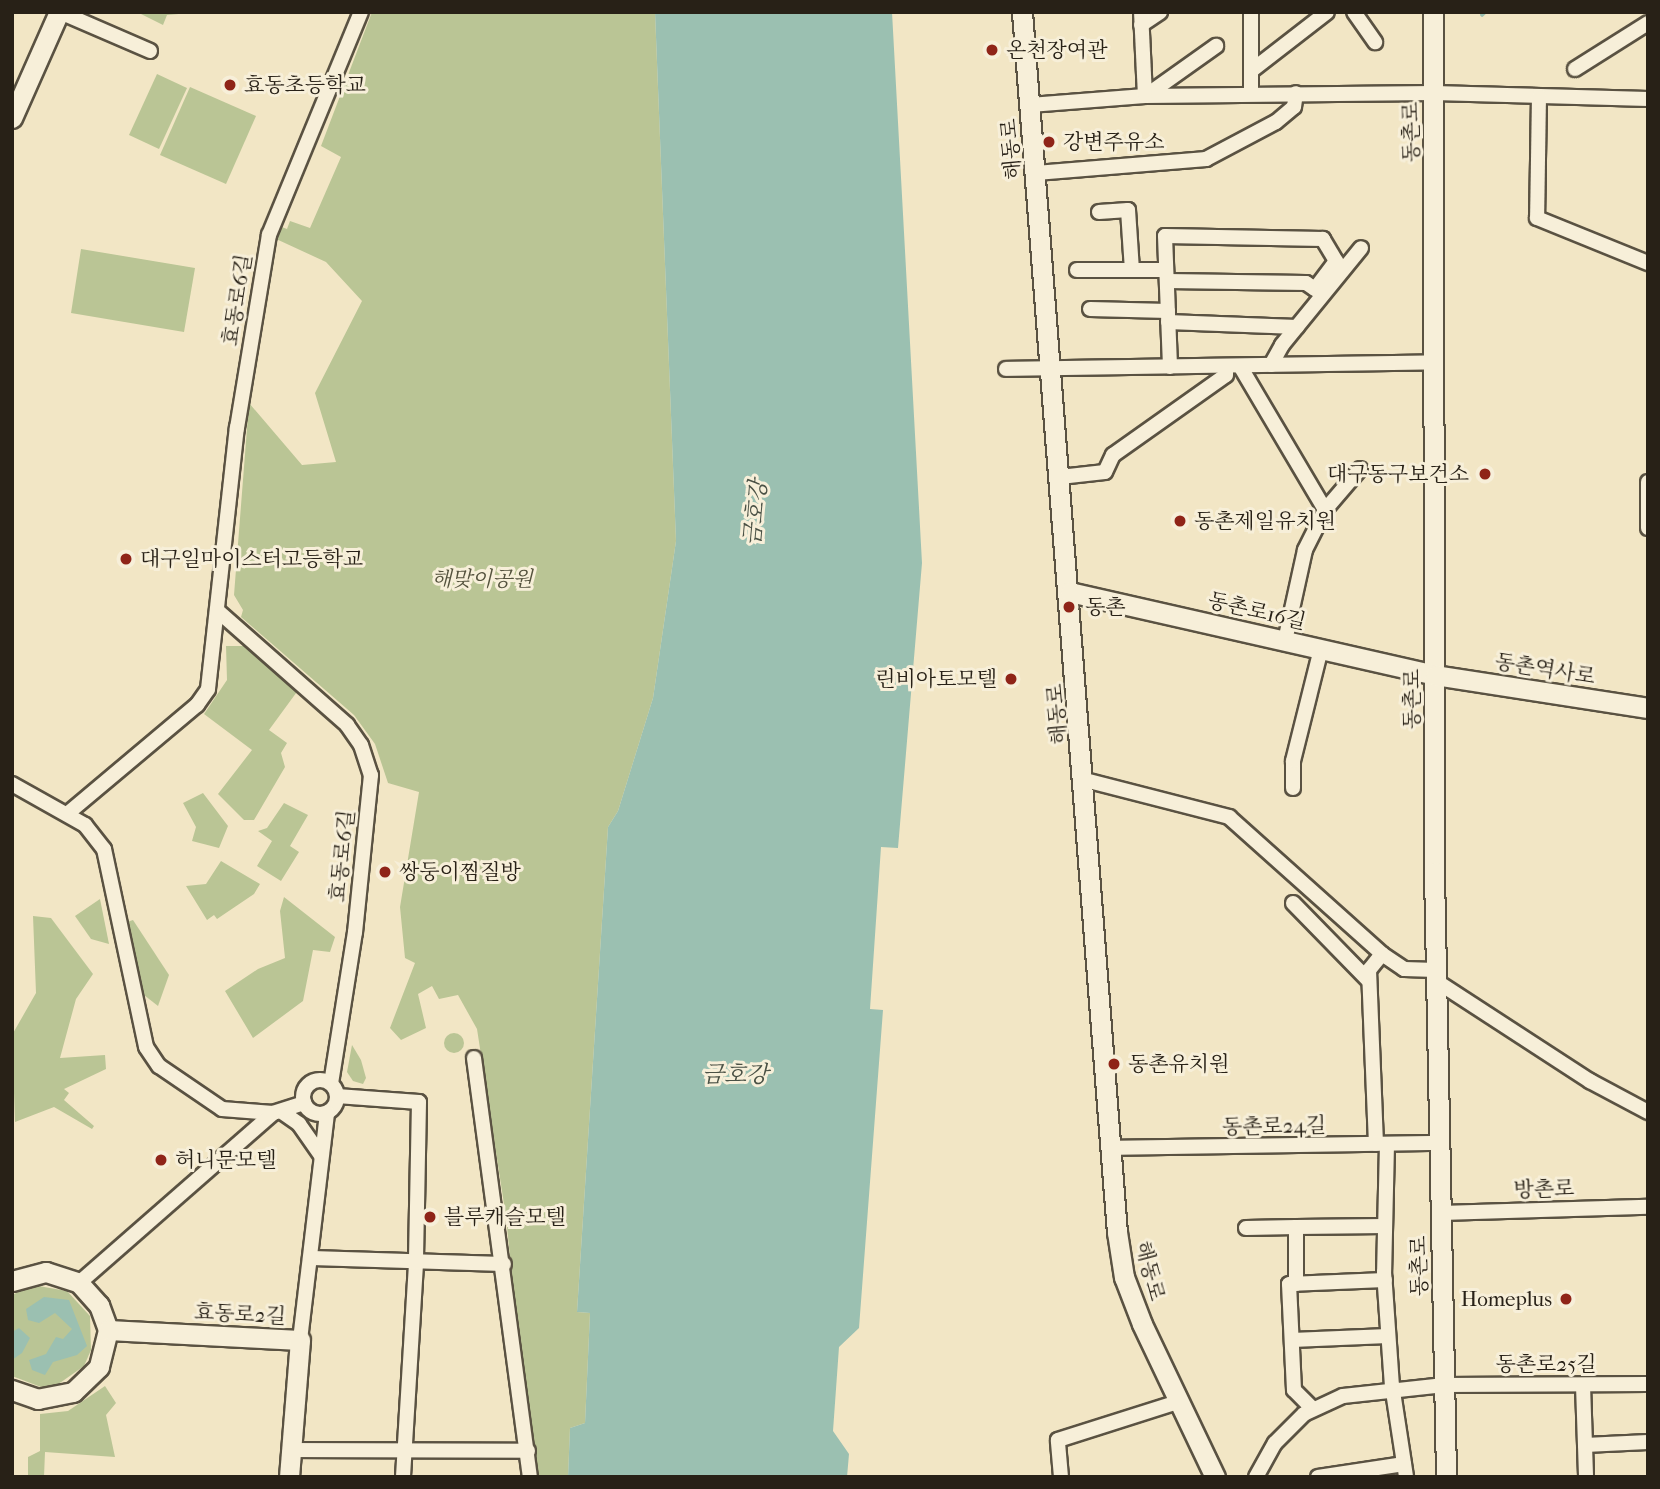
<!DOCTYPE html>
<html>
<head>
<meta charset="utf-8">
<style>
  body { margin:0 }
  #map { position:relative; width:1660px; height:1489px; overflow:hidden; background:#f2e6c5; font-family:"IM FELL French Canon","Noto Serif KR",serif }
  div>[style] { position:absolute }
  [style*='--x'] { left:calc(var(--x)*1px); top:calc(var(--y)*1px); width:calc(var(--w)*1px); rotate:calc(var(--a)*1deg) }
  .green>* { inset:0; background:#bac595 }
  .round { border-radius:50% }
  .water>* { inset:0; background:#9bc0b1 }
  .stream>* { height:3.5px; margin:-1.75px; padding:0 1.75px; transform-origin:1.75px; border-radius:1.75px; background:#9bc0b1 }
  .roads { filter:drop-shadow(2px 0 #5a5242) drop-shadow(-2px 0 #5a5242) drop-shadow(0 2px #5a5242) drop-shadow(0 -2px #5a5242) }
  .street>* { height:14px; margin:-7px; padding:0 7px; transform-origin:7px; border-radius:7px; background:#f7efd9 }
  .street>.ring { margin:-7px; padding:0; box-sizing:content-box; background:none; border:14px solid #f7efd9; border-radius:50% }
  .secondary>* { height:19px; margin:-9.5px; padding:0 9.5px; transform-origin:9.5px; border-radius:9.5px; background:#f7efd9 }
  .dots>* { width:19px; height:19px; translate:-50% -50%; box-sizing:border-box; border:4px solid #f7efd9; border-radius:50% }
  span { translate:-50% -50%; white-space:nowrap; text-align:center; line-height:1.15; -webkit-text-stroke:6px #f7efd9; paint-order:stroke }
  .poi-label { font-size:21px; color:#282117 }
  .left { translate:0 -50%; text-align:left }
  .right { translate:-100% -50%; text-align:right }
  .street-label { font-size:21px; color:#282117 }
  .park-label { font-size:21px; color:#54523d; font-style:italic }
  .water-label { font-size:23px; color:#4a5145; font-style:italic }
  .frame { position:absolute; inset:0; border:14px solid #282117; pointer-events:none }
</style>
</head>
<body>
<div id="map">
  <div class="green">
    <i style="clip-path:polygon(137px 12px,202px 12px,167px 15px,163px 25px)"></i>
    <i style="clip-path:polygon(372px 12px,655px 12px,676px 541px,653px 698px,618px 811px,608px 827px,577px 1312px,590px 1313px,585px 1423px,570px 1428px,568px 1477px,532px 1477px,506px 1217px,477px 1029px,458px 995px,439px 999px,432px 986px,418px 994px,426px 1028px,401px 1040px,390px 1028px,415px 963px,405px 958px,400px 907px,419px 792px,388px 783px,375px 744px,354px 715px,241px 617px,243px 610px,234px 595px,249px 403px,302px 465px,336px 462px,315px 393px,362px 301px,326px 262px,274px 238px,279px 226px,287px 229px,290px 221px,310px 228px,341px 157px,321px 146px)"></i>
    <i style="clip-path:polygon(157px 74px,187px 88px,159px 149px,129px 135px)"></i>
    <i style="clip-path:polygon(190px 87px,256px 116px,226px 184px,160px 155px)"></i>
    <i style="clip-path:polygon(81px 249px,195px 268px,184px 332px,71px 313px)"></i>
    <i style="clip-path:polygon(226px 646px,246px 646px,299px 689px,269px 730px,287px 743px,281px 753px,285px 767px,254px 820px,244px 820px,218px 794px,252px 750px,204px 714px,227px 680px)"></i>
    <i style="clip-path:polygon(203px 793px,228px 826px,219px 848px,192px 841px,196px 827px,183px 803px)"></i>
    <i style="clip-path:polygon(284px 803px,308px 815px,290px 846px,299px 852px,281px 881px,257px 866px,272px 841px,258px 831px,267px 828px)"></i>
    <i style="clip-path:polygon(221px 861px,260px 884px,254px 894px,217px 919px,214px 915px,207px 920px,186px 886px,206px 884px)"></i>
    <i style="clip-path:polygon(284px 897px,335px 937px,330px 952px,313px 950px,303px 1001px,253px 1038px,225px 991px,258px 969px,285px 958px,280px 911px)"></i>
    <i style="clip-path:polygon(100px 899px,109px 944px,91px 939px,75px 916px)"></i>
    <i style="clip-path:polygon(33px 916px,51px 918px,93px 974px,76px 999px,60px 1058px,105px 1055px,106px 1069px,64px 1089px,69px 1093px,64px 1100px,94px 1126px,92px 1129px,54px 1107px,15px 1122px,12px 1035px,36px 993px)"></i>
    <i style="clip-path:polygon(133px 920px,169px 975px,158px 1006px,144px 995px,127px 922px)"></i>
    <i class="round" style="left:444px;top:1033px;width:20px;height:20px"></i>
    <i style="clip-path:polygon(352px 1045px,361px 1060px,366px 1078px,363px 1084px,353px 1081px,347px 1072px)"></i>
    <i style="clip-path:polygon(33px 1285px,67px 1291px,90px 1316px,91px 1350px,84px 1366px,57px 1385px,41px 1387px,12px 1376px,12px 1295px)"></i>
    <i style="clip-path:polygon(105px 1386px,116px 1403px,106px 1415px,115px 1457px,45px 1452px,44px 1477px,28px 1477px,28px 1457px,40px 1451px,40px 1414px,68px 1411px)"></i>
  </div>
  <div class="water">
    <i style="clip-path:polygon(655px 12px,892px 12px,922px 563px,898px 848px,881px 847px,870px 1009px,883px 1010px,859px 1328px,839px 1347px,833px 1431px,849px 1454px,847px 1477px,568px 1477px,570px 1428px,585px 1423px,590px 1313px,577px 1312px,608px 827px,618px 811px,653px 698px,676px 541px)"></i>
    <i style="clip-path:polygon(44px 1297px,69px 1300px,87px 1346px,77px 1355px,53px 1362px,45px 1375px,32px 1370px,29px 1360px,46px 1354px,56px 1337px,63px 1339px,72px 1329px,55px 1313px,39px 1323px,28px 1320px,26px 1309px)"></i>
    <i style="clip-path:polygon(19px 1328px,30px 1338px,22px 1353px,12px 1360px,12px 1332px)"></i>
  </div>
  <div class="stream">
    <i style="--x:1482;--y:15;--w:4;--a:-45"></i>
  </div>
  <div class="roads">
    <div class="street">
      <i style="--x:60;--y:12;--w:98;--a:23.4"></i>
      <i style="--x:1251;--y:12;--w:81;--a:90"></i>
      <i style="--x:1354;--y:12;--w:37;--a:55"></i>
      <i style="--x:1141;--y:25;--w:23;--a:-34"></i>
      <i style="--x:1575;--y:69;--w:86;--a:-32.2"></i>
      <i style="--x:1251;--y:71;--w:96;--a:-37.8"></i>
      <i style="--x:1147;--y:95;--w:85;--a:-35.4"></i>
      <i style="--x:1145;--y:96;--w:289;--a:-0.6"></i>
      <i style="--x:1434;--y:93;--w:214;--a:1.6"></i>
      <i style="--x:1539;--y:96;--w:122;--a:90.9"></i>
      <i style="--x:1537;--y:218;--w:120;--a:22.1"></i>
      <i style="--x:1030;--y:105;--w:115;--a:-4.5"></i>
      <i style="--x:1145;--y:96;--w:84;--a:-92.7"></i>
      <i style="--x:1036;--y:173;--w:171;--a:-4.7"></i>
      <i style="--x:1206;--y:159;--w:79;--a:-27.9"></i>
      <i style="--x:1276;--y:122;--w:23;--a:-40"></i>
      <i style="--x:1294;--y:107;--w:14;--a:-82"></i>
      <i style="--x:1099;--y:212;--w:29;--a:-4"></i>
      <i style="--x:1128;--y:210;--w:60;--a:86.2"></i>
      <i style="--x:1077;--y:270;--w:89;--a:0"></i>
      <i style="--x:1167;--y:281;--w:139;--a:0.8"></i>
      <i style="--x:1306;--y:283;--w:11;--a:34"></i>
      <i style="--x:1315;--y:289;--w:35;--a:-53"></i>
      <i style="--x:1336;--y:261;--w:26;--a:-121"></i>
      <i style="--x:1323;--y:239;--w:158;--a:-178.9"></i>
      <i style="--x:1165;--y:236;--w:131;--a:87.8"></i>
      <i style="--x:1090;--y:309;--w:78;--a:1.5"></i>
      <i style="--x:1168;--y:322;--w:129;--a:2.2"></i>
      <i style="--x:1271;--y:365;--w:23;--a:-61"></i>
      <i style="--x:1282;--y:345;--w:125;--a:-50.8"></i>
      <i style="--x:1240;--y:366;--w:167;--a:59.4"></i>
      <i style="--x:1325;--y:510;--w:45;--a:116.6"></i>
      <i style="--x:1305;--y:550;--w:93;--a:102.4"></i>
      <i style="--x:1006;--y:369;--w:429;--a:-0.9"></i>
      <i style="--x:1060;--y:477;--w:45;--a:-6.3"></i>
      <i style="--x:1105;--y:472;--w:19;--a:-65"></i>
      <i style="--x:1113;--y:455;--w:138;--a:-35.3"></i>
      <i style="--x:1226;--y:375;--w:9;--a:-90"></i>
      <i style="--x:1648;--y:482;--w:46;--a:90"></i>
      <i style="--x:1325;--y:510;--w:54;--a:-49.5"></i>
      <i style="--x:219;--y:612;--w:171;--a:41.4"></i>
      <i style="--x:347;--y:725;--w:24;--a:55"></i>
      <i style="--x:361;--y:745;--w:32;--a:72"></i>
      <i style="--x:371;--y:775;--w:158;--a:95.8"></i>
      <i style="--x:355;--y:932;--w:153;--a:99"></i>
      <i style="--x:1085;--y:780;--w:149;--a:14.4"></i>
      <i style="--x:1229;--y:817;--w:205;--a:41.8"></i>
      <i style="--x:1382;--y:954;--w:21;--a:129"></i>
      <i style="--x:1369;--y:970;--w:174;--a:87.7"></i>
      <i style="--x:12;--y:784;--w:84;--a:29.3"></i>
      <i style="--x:85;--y:825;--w:31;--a:52"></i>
      <i style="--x:104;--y:849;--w:202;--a:78"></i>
      <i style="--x:146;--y:1047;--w:23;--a:56"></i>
      <i style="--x:159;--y:1066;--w:76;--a:34.3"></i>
      <i style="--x:222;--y:1109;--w:51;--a:4.5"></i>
      <i style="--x:273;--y:1113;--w:33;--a:-18"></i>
      <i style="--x:1293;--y:788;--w:27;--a:-90"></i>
      <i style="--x:1293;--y:761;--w:115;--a:-76"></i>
      <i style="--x:67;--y:814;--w:170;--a:-40"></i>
      <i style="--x:197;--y:705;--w:19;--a:-55"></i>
      <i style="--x:208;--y:689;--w:263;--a:-83.7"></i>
      <i style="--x:237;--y:428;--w:196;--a:-80.6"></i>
      <i style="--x:269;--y:235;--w:241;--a:-67.6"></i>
      <i style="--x:1293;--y:903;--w:109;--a:45.7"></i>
      <i style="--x:1382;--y:954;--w:27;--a:34"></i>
      <i style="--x:1404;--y:969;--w:32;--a:2"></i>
      <i style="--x:1436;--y:981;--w:184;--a:33"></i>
      <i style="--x:1590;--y:1081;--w:66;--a:28.1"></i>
      <i style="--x:474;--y:1058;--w:423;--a:82.4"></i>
      <i class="ring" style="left:303px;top:1080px;width:20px;height:20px"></i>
      <i style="--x:337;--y:1096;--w:82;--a:4.2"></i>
      <i style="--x:419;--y:1102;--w:162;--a:91.1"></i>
      <i style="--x:416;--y:1264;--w:213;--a:93.5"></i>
      <i style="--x:282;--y:1112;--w:21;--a:35"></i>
      <i style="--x:299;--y:1124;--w:38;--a:55"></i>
      <i style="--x:1387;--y:1144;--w:128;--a:91.3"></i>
      <i style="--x:1384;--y:1272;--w:113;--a:86"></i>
      <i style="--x:1392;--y:1385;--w:93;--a:81.3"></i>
      <i style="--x:1109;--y:1148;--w:330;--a:-0.9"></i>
      <i style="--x:1441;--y:1213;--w:207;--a:-1.7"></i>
      <i style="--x:1246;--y:1228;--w:50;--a:-1.1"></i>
      <i style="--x:311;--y:1258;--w:193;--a:1.8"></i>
      <i style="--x:79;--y:1283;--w:258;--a:-41.2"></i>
      <i style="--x:1296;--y:1284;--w:57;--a:-90"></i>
      <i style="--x:1296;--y:1227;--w:89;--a:-0.6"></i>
      <i style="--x:300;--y:1340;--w:229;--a:-83.2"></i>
      <i style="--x:1292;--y:1340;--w:96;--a:-2.4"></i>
      <i style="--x:1583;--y:1385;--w:92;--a:88.1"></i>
      <i style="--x:1313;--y:1409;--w:27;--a:-135"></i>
      <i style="--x:1294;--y:1390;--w:106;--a:-92.7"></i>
      <i style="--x:1289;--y:1284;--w:96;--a:-2.4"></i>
      <i style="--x:1585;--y:1445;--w:63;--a:-2.7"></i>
      <i style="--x:290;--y:1450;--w:238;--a:0.2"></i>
      <i style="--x:1061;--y:1477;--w:37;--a:-95"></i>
      <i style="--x:1058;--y:1440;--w:126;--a:-17.6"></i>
      <i style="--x:1256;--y:1477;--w:39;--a:-61"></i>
      <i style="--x:1275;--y:1443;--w:41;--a:-45"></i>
      <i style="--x:1304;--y:1414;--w:43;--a:-24.8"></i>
      <i style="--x:1343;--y:1396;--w:102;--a:-6.2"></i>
      <i style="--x:1444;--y:1385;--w:204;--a:-0.3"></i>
      <i style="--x:1318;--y:1477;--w:87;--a:-8.6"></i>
    </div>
    <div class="secondary">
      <i style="--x:1022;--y:12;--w:1224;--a:85.55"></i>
      <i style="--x:1117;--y:1232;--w:46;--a:81.2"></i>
      <i style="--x:1124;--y:1277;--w:50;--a:69"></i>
      <i style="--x:1142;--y:1324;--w:170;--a:64.5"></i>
      <i style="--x:1433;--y:12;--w:860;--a:89.93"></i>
      <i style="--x:1434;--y:872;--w:605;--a:88.86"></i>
      <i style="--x:12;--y:118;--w:116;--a:-66.1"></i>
      <i style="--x:1070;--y:592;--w:374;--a:12.8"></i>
      <i style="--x:1435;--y:675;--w:216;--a:8.8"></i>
      <i style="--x:12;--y:1281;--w:35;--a:-15"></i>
      <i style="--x:46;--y:1272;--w:35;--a:18"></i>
      <i style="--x:79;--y:1283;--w:30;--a:48"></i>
      <i style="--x:99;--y:1305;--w:27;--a:70"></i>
      <i style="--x:108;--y:1330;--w:38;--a:104"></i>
      <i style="--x:99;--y:1367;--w:36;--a:136"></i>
      <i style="--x:73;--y:1392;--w:36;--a:169"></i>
      <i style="--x:38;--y:1399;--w:28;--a:-161"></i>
      <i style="--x:108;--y:1330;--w:192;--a:3"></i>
      <i style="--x:300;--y:1340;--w:137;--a:94.6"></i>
    </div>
  </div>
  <div class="dots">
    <i style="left:992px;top:50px;background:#8f2418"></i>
    <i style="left:230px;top:85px;background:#8f2418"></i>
    <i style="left:1049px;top:142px;background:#8f2418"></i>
    <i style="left:1485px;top:474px;background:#8f2418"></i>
    <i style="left:1180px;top:521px;background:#8f2418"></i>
    <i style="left:126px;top:559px;background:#8f2418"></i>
    <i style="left:1069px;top:607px;background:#8f2418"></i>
    <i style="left:1011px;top:679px;background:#8f2418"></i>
    <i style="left:385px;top:872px;background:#8f2418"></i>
    <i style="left:1114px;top:1064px;background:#8f2418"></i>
    <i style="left:161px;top:1160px;background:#8f2418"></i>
    <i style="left:430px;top:1217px;background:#8f2418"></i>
    <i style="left:1566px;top:1299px;background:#8f2418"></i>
  </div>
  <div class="poi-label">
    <span class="left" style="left:1006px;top:50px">온천장여관</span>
    <span class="left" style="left:244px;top:85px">효동초등학교</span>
    <span class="left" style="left:1063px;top:142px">강변주유소</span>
    <span class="right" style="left:1469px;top:474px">대구동구보건소</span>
    <span class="left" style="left:1194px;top:521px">동촌제일유치원</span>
    <span class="left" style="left:140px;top:559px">대구일마이스터고등학교</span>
    <span class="left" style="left:1085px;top:607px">동촌</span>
    <span class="right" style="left:997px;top:679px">린비아토모텔</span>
    <span class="left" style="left:399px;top:872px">쌍둥이찜질방</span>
    <span class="left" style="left:1128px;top:1064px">동촌유치원</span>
    <span class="left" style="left:175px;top:1160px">허니문모텔</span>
    <span class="left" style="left:444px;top:1217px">블루캐슬모텔</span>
    <span class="right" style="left:1552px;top:1299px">Homeplus</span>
  </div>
  <div class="street-label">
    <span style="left:1411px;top:132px;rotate:-91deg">동촌로</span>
    <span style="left:1011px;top:149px;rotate:-95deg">해동로</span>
    <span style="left:237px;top:300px;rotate:-81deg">효동로6길</span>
    <span style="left:1257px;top:611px;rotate:13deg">동촌로16길</span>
    <span style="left:1545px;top:669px;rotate:9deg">동촌역사로</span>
    <span style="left:1412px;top:699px;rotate:-90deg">동촌로</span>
    <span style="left:1057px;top:714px;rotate:-95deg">해동로</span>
    <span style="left:342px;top:856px;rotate:-84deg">효동로6길</span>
    <span style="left:1274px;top:1126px;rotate:-1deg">동촌로24길</span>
    <span style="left:1544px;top:1189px;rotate:-2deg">방촌로</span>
    <span style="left:1419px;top:1266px;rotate:-91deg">동촌로</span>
    <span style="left:1150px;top:1271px;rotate:75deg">해동로</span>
    <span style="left:240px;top:1314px;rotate:3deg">효동로2길</span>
    <span style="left:1546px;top:1364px">동촌로25길</span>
  </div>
  <div class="park-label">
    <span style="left:482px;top:579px">해맞이공원</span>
  </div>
  <div class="water-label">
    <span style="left:756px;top:513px;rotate:-84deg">금호강</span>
    <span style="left:735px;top:1075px">금호강</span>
  </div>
  <div class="frame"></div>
</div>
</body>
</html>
